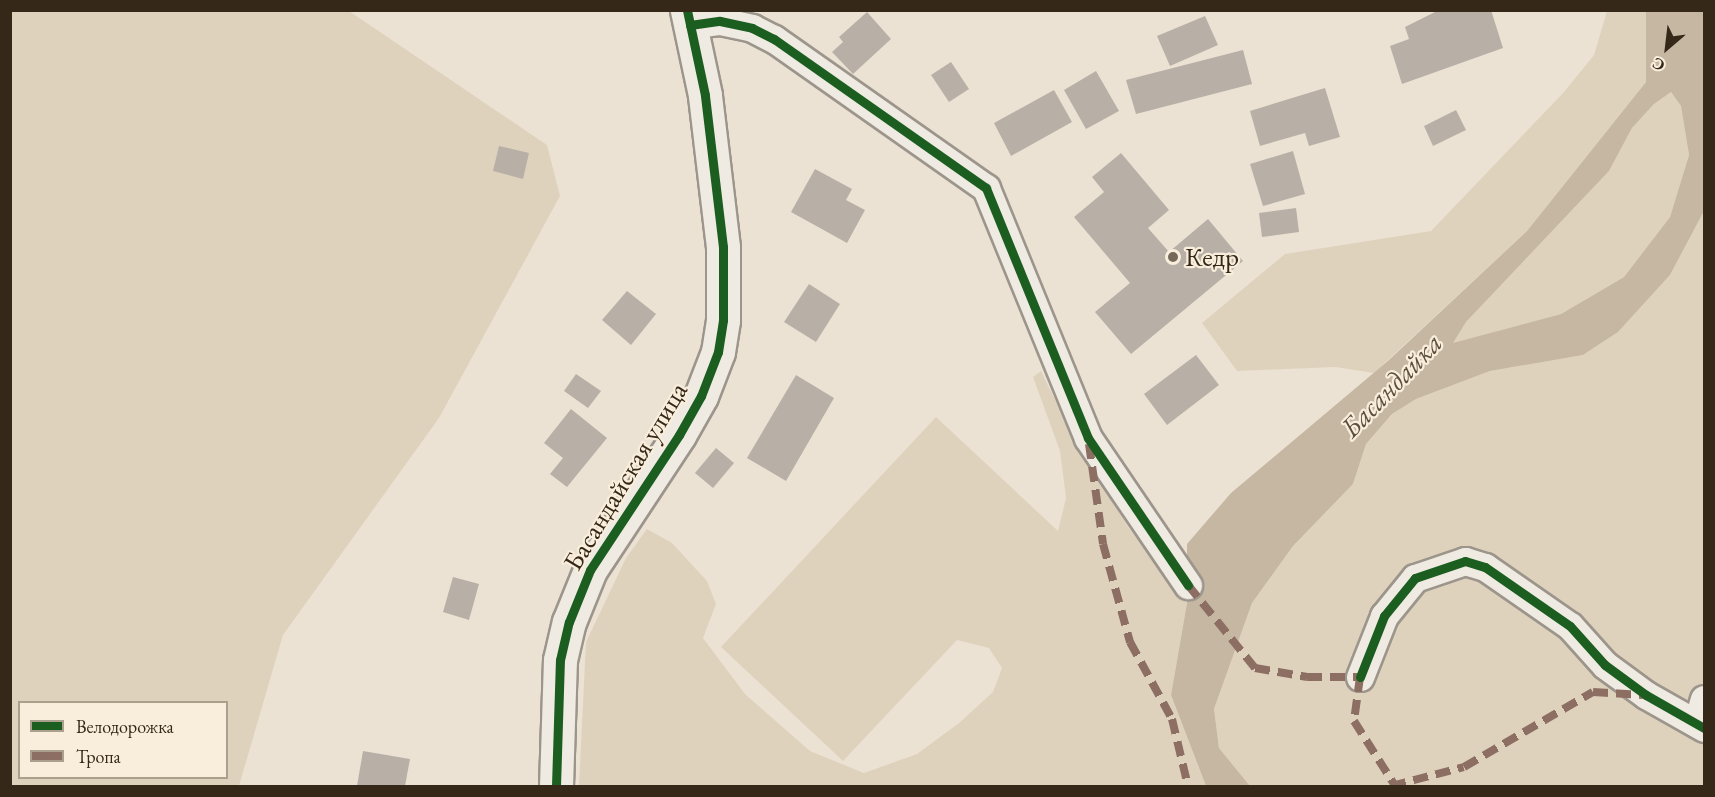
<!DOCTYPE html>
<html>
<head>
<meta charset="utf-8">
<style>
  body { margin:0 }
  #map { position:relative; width:1715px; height:797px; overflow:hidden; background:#ece2d4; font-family:"EB Garamond",serif }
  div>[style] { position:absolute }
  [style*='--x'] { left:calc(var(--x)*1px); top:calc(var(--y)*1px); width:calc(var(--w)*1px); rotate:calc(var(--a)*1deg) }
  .green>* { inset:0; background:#dfd2bd }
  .water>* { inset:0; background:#c5b7a2 }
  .building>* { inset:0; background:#b8b0a6 }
  .roads { filter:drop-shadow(2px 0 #9c958b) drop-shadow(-2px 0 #9c958b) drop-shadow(0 2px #9c958b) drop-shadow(0 -2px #9c958b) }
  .street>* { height:27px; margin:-13.5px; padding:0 13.5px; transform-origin:13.5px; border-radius:13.5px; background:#efeae2 }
  .secondary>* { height:33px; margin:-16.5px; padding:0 16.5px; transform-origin:16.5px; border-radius:16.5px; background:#efeae2 }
  .quiet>* { height:8px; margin-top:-4px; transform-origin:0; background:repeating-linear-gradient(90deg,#8d6e63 0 15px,transparent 0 23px) }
  .cycleway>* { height:9px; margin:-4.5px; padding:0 4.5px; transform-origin:4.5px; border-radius:4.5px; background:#1b5e20 }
  .dots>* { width:16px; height:16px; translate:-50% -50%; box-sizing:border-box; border:3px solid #f9eedc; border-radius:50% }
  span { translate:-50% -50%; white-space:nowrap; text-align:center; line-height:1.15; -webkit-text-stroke:4.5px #f9eedc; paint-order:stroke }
  .poi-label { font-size:27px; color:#352819 }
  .left { translate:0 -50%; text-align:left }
  .street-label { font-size:27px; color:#352819 }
  .water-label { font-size:28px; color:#5b4e3c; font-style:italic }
  .frame { position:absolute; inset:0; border:12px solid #352819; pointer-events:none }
  .legend { position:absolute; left:18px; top:701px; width:210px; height:78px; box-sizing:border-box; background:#f9eedc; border:2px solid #ab9f8e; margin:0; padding:8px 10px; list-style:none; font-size:18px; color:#352819 }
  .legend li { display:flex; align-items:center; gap:12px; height:30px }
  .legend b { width:30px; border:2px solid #ab9f8e }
  .north { position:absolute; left:1637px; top:18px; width:60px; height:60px; -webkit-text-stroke:4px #f9eedc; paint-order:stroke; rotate:208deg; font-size:16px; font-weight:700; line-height:24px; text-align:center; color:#352819 }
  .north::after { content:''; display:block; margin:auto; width:21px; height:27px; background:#352819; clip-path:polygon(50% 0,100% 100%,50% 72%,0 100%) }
</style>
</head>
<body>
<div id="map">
  <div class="green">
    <i style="clip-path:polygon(evenodd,10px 11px,349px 11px,547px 145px,560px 196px,439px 418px,283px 635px,239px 786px,11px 786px,10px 11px,20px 702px,226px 702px,226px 778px,20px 778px,20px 702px)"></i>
    <i style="clip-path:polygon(1607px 11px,1646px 11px,1646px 82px,1527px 231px,1374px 373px,1335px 367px,1237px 371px,1202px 323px,1285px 254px,1431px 231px,1564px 92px,1594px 55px)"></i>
    <i style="clip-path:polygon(1671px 92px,1681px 106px,1689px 155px,1670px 217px,1624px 277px,1561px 314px,1452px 344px,1466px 322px,1609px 171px,1632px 128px,1654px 104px)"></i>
    <i style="clip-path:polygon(1704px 211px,1704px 786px,1250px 786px,1219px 748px,1214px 709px,1252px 603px,1293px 546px,1353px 484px,1366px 444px,1392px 414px,1416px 399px,1490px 371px,1583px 355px,1618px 332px,1670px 275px)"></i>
    <i style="clip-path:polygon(1041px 371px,1076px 443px,1128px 527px,1187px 603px,1171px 695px,1206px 786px,579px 786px,586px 642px,626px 558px,647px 529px,672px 543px,707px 581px,716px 604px,703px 638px,745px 694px,810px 751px,864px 773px,917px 754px,959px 723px,993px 692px,1002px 668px,989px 648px,957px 640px,843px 761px,721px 647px,936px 417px,1058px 531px,1066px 498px,1060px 451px,1033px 377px)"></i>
  </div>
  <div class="water">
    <i style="clip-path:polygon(evenodd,1646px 11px,1704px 11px,1704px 211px,1670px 275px,1618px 332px,1583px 355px,1490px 371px,1416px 399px,1392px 414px,1366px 444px,1353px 484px,1293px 546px,1252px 603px,1214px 709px,1219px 748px,1250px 786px,1206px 786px,1171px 695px,1187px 603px,1187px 544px,1231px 493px,1389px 360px,1527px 231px,1646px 82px,1646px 11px,1671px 92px,1681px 106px,1689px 155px,1670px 217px,1624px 277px,1561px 314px,1453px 343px,1466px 322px,1609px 171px,1632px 128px,1654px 104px,1671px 92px)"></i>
  </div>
  <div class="building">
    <i style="clip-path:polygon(1439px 10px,1491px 10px,1503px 48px,1402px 84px,1390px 46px,1409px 39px,1405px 27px)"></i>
    <i style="clip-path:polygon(867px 12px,891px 39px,853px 74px,832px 52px,843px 42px,839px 37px)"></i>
    <i style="clip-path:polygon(1205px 16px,1218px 45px,1170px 66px,1157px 36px)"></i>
    <i style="clip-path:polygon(1243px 50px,1252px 84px,1136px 114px,1126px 80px)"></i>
    <i style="clip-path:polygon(951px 62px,969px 89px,949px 102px,931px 75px)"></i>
    <i style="clip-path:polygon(1096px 71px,1119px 111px,1086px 129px,1064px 90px)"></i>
    <i style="clip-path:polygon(1325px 88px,1340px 137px,1309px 146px,1305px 133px,1260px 146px,1250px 111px)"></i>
    <i style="clip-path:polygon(1054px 90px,1072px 122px,1011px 156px,994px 123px)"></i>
    <i style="clip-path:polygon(1456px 110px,1466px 130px,1433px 146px,1424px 126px)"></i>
    <i style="clip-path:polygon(499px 146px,529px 153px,523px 179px,493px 171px)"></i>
    <i style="clip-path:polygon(1293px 151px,1305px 194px,1263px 206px,1250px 164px)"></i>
    <i style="clip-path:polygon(1121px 153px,1169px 210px,1148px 228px,1169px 252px,1208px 219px,1243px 261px,1131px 354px,1095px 312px,1130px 283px,1074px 217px,1104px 192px,1092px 177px)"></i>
    <i style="clip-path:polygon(815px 169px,852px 189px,846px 200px,865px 210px,847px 243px,791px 212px)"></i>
    <i style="clip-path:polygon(1296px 208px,1299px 232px,1262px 237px,1259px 213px)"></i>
    <i style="clip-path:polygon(809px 284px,840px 304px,816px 342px,784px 322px)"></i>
    <i style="clip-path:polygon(627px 291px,656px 314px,631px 345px,602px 320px)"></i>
    <i style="clip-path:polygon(1196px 355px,1219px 385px,1167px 425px,1144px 394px)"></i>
    <i style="clip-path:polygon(576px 374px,601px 391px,588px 408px,564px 391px)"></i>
    <i style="clip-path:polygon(796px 375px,834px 398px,786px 481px,747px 458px)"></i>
    <i style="clip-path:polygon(571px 409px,607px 438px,567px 487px,550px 474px,563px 458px,544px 443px)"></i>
    <i style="clip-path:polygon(716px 448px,734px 463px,713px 488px,695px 473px)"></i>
    <i style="clip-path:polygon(453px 577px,479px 584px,469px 620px,443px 612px)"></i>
    <i style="clip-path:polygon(363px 751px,410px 759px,405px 786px,357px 786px)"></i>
  </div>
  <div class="roads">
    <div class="street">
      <i style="--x:690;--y:25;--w:30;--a:-8"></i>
      <i style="--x:720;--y:21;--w:33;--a:12"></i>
      <i style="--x:752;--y:28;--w:25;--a:27"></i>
      <i style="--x:774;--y:39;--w:259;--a:35.1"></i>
      <i style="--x:986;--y:188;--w:270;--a:67.8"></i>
      <i style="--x:1088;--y:438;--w:178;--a:55.8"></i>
      <i style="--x:1360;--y:677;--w:66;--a:-68.5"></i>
      <i style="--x:1384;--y:616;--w:49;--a:-50.8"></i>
      <i style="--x:1415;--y:578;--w:53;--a:-18.8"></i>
      <i style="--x:1465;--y:561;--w:21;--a:17"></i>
      <i style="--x:1485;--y:567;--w:103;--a:34.8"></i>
      <i style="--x:1570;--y:626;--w:52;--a:48.1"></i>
      <i style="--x:1605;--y:665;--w:51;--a:36.2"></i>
      <i style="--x:1646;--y:695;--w:67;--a:29.6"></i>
      <i style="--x:1697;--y:723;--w:25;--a:-74"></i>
    </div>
    <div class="secondary">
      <i style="--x:556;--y:786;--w:126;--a:-88.2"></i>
      <i style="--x:560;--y:660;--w:39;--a:-77"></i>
      <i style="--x:569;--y:622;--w:56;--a:-68"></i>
      <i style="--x:590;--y:570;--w:162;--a:-56.6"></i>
      <i style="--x:679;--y:435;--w:45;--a:-60.6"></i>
      <i style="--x:701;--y:396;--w:47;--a:-68.9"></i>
      <i style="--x:718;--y:352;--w:32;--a:-81"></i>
      <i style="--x:723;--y:320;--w:73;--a:-90"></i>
      <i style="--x:723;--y:247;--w:153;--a:-96.8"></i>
      <i style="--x:705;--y:95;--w:87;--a:-102"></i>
    </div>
  </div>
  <div class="quiet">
    <i style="--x:1089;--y:444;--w:101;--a:82"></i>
    <i style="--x:1103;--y:544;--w:102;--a:74.6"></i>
    <i style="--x:1130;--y:642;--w:88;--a:61.4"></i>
    <i style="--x:1172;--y:719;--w:69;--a:76.6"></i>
    <i style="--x:1188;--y:585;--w:107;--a:51.1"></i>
    <i style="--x:1255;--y:668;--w:53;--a:9.8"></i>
    <i style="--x:1307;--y:677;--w:53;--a:0"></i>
    <i style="--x:1360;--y:677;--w:44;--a:97.8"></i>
    <i style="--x:1354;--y:721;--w:75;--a:57.6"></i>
    <i style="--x:1391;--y:786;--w:75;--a:-14.6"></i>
    <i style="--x:1464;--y:767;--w:149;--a:-30.2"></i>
    <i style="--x:1593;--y:692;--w:50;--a:3.4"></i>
  </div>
  <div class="cycleway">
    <i style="--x:690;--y:25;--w:30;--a:-8"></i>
    <i style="--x:720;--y:21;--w:33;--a:12"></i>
    <i style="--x:752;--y:28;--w:25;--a:27"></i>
    <i style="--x:774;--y:39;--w:259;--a:35.1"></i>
    <i style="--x:986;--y:188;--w:270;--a:67.8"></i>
    <i style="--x:1088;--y:438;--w:178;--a:55.8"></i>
    <i style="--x:1360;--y:677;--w:66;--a:-68.5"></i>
    <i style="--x:1384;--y:616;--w:49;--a:-50.8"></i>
    <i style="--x:1415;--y:578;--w:53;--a:-18.8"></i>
    <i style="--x:1465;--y:561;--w:21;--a:17"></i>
    <i style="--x:1485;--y:567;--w:103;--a:34.8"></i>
    <i style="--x:1570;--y:626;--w:52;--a:48.1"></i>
    <i style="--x:1605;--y:665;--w:51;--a:36.2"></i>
    <i style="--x:1646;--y:695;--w:67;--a:29.6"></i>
    <i style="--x:556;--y:786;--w:126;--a:-88.2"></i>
    <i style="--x:560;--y:660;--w:39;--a:-77"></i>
    <i style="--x:569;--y:622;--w:56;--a:-68"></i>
    <i style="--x:590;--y:570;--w:162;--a:-56.6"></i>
    <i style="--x:679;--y:435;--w:45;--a:-60.6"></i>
    <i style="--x:701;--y:396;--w:47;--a:-68.9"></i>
    <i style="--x:718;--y:352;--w:32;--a:-81"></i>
    <i style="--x:723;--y:320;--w:73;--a:-90"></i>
    <i style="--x:723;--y:247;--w:153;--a:-96.8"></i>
    <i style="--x:705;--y:95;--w:87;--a:-102"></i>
  </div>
  <div class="dots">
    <i style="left:1173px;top:257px;background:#75695a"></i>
  </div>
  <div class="poi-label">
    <span class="left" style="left:1185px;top:257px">Кедр</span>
  </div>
  <div class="street-label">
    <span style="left:625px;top:476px;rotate:-59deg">Басандайская улица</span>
  </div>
  <div class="water-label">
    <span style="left:1391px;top:385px;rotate:-46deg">Басандайка</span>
  </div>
  <div class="frame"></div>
  <ul class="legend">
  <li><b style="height:8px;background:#1b5e20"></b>Велодорожка</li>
  <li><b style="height:8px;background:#8d6e63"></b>Тропа</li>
  </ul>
  <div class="north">С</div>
</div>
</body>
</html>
